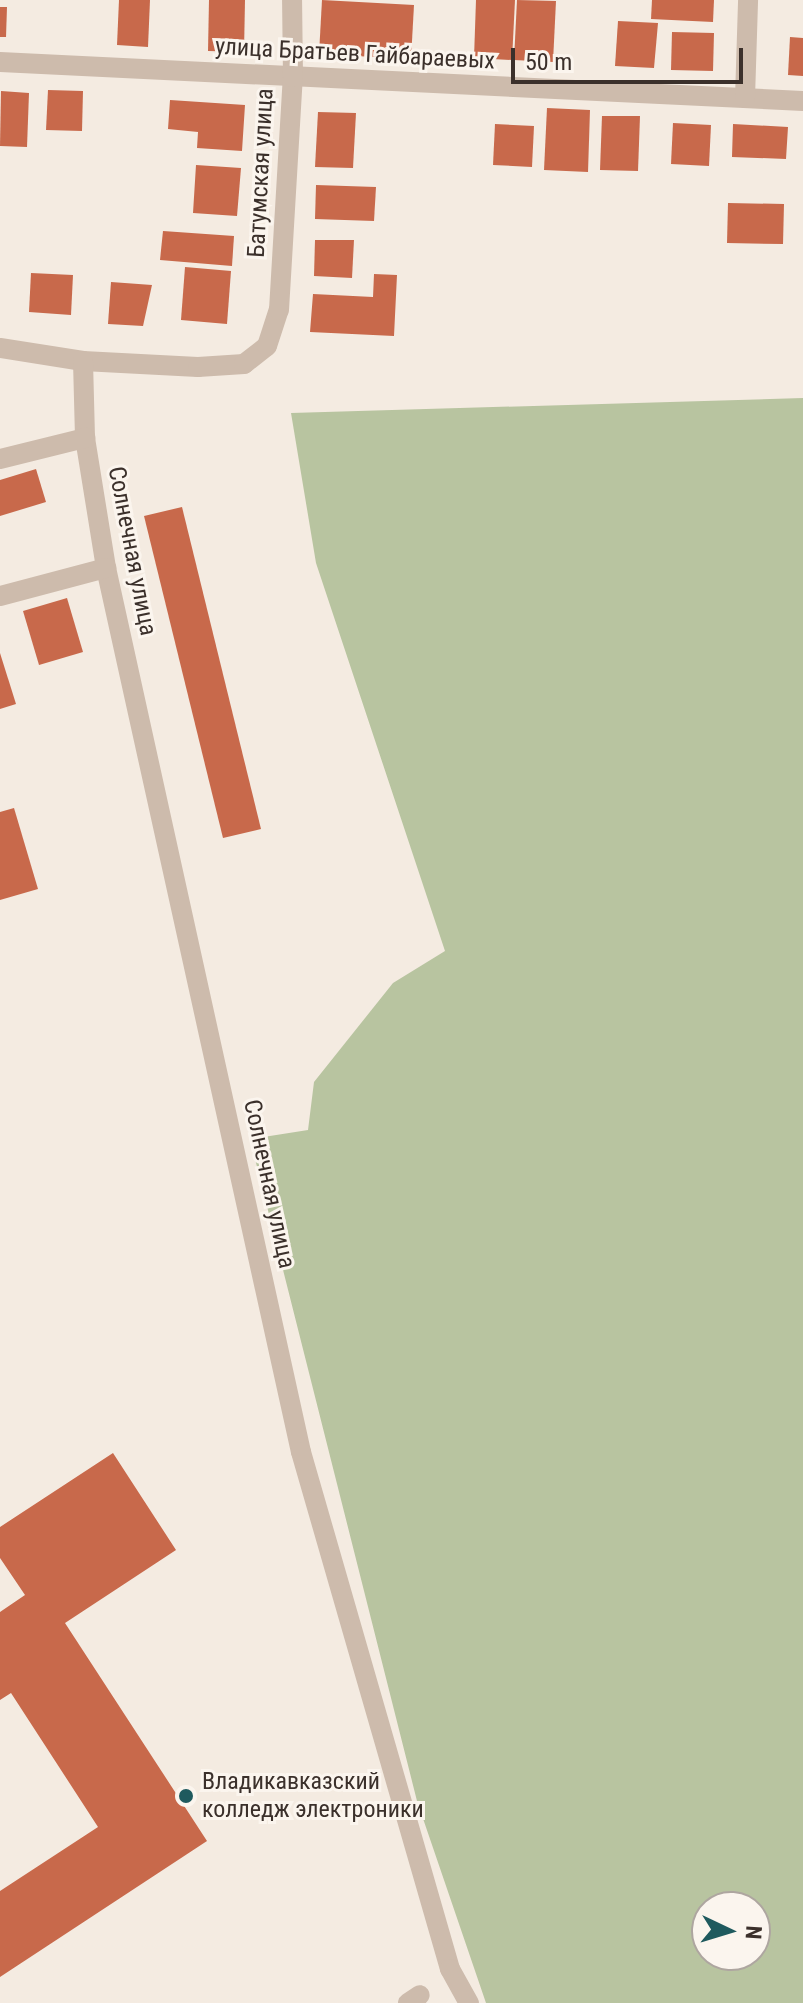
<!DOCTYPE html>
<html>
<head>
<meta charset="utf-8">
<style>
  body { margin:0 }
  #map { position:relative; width:803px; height:2003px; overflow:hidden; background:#f4ebe1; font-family:"Roboto Condensed",sans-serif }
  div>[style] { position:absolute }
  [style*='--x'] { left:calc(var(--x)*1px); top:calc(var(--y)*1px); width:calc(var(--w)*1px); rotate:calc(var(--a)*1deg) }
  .green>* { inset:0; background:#b8c4a0 }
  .building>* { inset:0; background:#c8694b }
  .minor>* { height:20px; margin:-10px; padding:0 10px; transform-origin:10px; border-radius:10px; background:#cdbbac }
  .dots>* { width:22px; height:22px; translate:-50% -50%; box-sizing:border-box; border:4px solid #fbf5ee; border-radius:50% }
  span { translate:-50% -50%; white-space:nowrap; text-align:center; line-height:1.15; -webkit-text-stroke:6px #fbf5ee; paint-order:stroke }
  .street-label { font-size:24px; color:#3b302b }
  .poi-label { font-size:24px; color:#3b302b }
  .left { translate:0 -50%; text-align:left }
  .north { position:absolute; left:691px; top:1891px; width:80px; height:80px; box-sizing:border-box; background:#fbf5ee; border:2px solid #aea6a0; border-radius:50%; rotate:94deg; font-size:22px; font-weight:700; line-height:32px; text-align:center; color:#3b302b }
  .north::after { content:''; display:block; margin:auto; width:28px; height:36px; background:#1f5a5e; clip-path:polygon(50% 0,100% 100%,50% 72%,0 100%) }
  .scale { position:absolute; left:511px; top:48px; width:232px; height:36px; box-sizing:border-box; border:4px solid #3b302b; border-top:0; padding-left:10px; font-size:24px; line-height:28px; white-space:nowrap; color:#3b302b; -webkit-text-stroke:6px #fbf5ee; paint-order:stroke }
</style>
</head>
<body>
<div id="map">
  <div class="green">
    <i style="clip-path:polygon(evenodd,803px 398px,803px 2003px,486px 2003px,417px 1801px,250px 1139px,308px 1130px,314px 1082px,393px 983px,445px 951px,316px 563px,291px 413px,803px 398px,707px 1907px,755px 1907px,755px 1955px,707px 1955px,707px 1907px)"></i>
  </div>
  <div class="building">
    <i style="clip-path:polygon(119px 0,150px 0,148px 47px,117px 45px)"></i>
    <i style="clip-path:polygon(209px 0,245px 0,244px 52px,208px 51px)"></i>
    <i style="clip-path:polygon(322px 0,414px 5px,411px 59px,319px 54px)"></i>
    <i style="clip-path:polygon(476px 0,515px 0,512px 60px,474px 58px)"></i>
    <i style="clip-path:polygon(517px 0,556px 1px,553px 62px,514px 60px)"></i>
    <i style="clip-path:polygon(652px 0,714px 0,713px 22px,651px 19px)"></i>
    <i style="clip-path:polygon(0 7px,7px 7px,6px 37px,0 37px)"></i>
    <i style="clip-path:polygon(618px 21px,658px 23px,654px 68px,615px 66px)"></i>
    <i style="clip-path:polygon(672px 32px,714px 33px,713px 71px,671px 70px)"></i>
    <i style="clip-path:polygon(790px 37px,803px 38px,803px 76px,788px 75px)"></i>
    <i style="clip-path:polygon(48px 90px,83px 91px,82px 131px,46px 130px)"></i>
    <i style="clip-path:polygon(1px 91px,29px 93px,27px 147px,0 146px)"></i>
    <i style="clip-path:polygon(170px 100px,245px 105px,242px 151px,197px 148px,198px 132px,168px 129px)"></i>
    <i style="clip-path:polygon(547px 108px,590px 110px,588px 172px,544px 170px)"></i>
    <i style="clip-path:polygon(318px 112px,356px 113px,353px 168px,315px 167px)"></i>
    <i style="clip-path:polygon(602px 116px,640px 116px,638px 171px,600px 170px)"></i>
    <i style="clip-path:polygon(673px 123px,711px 125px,709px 166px,671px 164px)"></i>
    <i style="clip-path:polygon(495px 124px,534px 126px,532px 167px,493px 165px)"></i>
    <i style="clip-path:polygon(733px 124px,788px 127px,786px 159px,732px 157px)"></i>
    <i style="clip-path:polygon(196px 165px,241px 168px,237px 216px,193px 213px)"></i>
    <i style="clip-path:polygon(316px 185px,376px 187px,374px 221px,315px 219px)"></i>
    <i style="clip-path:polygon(728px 203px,784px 204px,783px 244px,727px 243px)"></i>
    <i style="clip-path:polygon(163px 231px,234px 236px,232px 266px,160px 260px)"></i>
    <i style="clip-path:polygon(315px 240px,354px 240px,352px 278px,314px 276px)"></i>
    <i style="clip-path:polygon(185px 267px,231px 271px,227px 324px,181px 320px)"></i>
    <i style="clip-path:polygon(31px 273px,73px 275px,71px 315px,29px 312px)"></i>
    <i style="clip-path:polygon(374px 274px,397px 275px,394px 336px,310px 332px,313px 294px,373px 297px)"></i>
    <i style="clip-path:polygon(111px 282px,152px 285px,143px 326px,108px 324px)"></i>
    <i style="clip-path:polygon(36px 469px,46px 502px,0 516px,0 480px)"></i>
    <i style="clip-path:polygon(182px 507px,261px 829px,223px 838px,144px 516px)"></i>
    <i style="clip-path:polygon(67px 598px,83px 652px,39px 665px,23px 611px)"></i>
    <i style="clip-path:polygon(0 653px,16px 704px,0 709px)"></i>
    <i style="clip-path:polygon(14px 808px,38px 889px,0 900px,0 812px)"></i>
    <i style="clip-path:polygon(113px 1453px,176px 1550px,65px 1623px,207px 1841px,0 1977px,0 1891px,98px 1827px,11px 1693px,0 1700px,0 1612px,25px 1595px,0 1558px,0 1527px)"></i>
  </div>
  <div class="minor">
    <i style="--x:0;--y:62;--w:804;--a:2.78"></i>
    <i style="--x:745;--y:98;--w:98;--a:-88.2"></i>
    <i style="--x:0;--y:348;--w:84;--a:8.9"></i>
    <i style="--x:83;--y:361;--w:115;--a:3"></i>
    <i style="--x:198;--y:367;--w:46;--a:-3.7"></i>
    <i style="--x:244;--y:364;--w:29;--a:-38"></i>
    <i style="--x:267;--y:346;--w:38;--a:-72"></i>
    <i style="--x:279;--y:310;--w:233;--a:-86.6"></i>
    <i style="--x:293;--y:77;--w:77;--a:-90.7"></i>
    <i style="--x:83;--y:361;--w:77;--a:88.5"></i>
    <i style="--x:85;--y:438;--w:132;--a:80.8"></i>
    <i style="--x:106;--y:568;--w:905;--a:77.56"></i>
    <i style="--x:301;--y:1452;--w:538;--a:73.92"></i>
    <i style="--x:450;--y:1969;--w:39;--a:61"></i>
    <i style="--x:0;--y:459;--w:88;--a:-13.9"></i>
    <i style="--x:0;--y:596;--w:110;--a:-14.8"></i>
    <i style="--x:408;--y:2003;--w:14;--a:-34"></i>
  </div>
  <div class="dots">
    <i style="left:186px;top:1796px;background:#1f5a5e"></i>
  </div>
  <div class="street-label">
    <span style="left:355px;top:54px;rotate:3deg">улица Братьев Гайбараевых</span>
    <span style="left:261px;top:173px;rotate:-87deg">Батумская улица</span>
    <span style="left:132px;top:551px;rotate:79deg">Солнечная улица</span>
    <span style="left:269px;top:1184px;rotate:78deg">Солнечная улица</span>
  </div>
  <div class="poi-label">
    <span class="left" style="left:202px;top:1796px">Владикавказский<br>колледж электроники</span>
  </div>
  <div class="north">N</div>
  <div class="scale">50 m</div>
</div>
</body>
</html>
